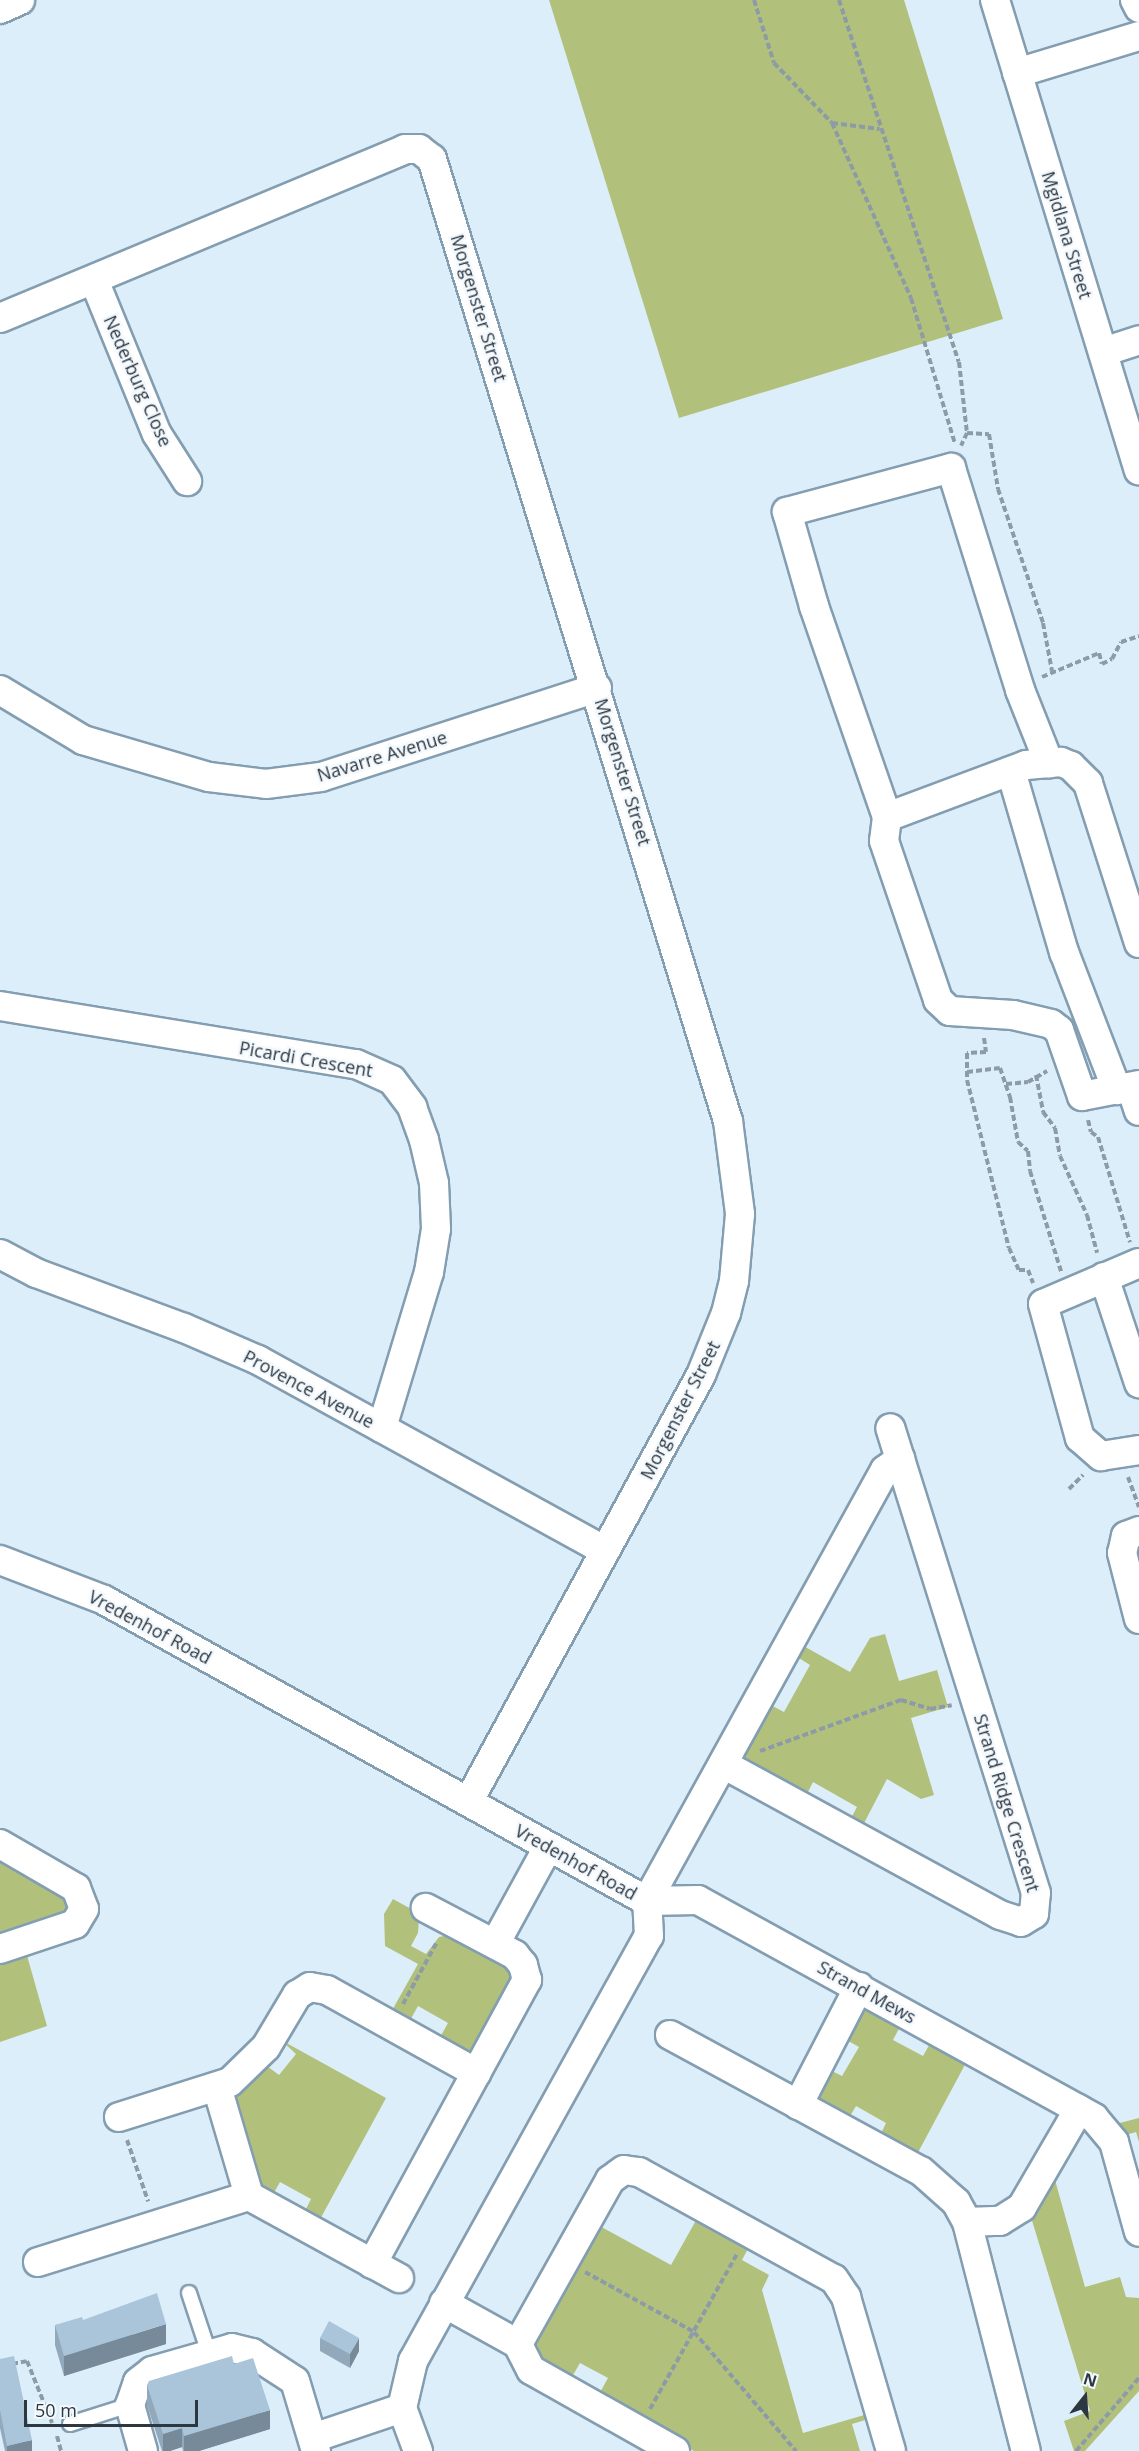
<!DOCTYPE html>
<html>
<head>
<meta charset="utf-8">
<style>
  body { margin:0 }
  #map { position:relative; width:1139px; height:2451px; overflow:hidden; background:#ddeefb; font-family:"Open Sans",sans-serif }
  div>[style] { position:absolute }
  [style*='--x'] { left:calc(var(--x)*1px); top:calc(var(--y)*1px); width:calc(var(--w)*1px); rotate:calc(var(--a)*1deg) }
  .green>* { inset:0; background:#b1c17b }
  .path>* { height:4px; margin-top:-2px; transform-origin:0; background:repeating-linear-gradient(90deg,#8d9ba7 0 6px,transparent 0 9px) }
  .roads { filter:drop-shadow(2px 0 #839db1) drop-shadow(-2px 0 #839db1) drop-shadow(0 2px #839db1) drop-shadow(0 -2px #839db1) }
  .service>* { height:14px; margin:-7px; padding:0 7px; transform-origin:7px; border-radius:7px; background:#fff }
  .minor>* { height:28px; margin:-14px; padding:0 14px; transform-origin:14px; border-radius:14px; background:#fff }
  .wall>* { inset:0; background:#92a9bb }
  .shaded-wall>* { inset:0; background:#778a99 }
  .building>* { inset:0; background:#aac5da }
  span { translate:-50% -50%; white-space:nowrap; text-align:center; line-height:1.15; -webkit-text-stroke:5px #f4f9fe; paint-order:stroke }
  .street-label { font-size:18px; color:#2c3740 }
  .north { position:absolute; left:1055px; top:2367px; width:60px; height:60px; -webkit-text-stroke:4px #f4f9fe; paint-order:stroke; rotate:17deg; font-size:16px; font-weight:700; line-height:24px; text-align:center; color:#2c3740 }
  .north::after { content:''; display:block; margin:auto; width:21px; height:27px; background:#2c3740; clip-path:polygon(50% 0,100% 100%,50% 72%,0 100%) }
  .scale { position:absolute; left:24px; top:2400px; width:174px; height:27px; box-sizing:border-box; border:3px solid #2c3740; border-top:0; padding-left:8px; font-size:18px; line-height:21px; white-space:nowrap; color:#2c3740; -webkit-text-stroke:4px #f4f9fe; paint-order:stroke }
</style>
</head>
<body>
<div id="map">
  <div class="green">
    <i style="clip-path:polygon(549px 0,904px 0,1003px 319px,679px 418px)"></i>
    <i style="clip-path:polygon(885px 1634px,899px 1681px,937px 1670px,948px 1707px,911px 1718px,934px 1795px,921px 1799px,887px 1779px,861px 1829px,849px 1822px,857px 1807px,813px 1782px,805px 1798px,746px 1764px,742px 1750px,767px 1703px,784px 1712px,810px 1665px,794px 1655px,800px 1644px,850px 1672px,870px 1638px)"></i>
    <i style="clip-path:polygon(0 1855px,68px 1895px,69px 1915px,0 1941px)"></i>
    <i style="clip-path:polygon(393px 1899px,413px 1910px,419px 1919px,418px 1933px,411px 1946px,426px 1954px,439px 1937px,453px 1934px,518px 1973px,478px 2049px,465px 2053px,438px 2041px,448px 2023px,418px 2006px,408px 2024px,390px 2014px,418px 1964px,385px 1946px,384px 1914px)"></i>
    <i style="clip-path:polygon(26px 1952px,47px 2026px,0 2042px,0 1960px)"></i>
    <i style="clip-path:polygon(870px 2009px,902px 2023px,893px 2040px,923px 2056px,932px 2040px,968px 2059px,914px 2160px,878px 2140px,886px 2123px,856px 2106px,846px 2123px,820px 2108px,815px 2093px,826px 2068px,842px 2076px,859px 2047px,843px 2038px,858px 2013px)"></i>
    <i style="clip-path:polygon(281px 2040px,386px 2098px,318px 2223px,303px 2215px,311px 2199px,280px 2182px,271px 2198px,259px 2188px,233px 2102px,237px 2091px,263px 2063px,279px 2075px,296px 2054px)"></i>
    <i style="clip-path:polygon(1139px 2118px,1139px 2142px,1136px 2132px,1119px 2137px,1112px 2125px)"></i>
    <i style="clip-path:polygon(1050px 2177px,1055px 2180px,1085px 2287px,1120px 2277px,1126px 2297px,1139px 2298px,1139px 2391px,1085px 2451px,1074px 2451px,1064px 2421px,1090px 2411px,1030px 2214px)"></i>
    <i style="clip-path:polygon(699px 2215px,751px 2243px,742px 2260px,769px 2275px,762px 2290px,803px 2433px,871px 2413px,872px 2418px,852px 2424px,860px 2451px,694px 2451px,597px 2398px,608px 2378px,580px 2363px,569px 2382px,541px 2367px,532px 2339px,596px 2224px,671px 2265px)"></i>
  </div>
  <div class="path">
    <i style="--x:754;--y:0;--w:66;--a:72.4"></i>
    <i style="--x:774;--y:63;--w:83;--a:46"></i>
    <i style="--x:832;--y:123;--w:48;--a:7.1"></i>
    <i style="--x:839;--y:0;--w:381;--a:71.7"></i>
    <i style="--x:959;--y:362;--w:71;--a:83.6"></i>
    <i style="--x:967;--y:433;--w:14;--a:115"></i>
    <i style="--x:832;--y:123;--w:192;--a:65.7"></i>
    <i style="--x:911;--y:298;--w:152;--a:73.2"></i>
    <i style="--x:967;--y:433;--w:22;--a:3"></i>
    <i style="--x:989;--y:434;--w:56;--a:80.7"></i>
    <i style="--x:998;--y:489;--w:141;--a:71.4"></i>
    <i style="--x:1043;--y:623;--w:49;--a:79.4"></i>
    <i style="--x:1042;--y:677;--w:62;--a:-22.8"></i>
    <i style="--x:1099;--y:653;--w:11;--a:75"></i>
    <i style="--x:1102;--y:664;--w:11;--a:-27"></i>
    <i style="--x:1112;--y:659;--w:19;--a:-62"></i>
    <i style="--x:1121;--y:642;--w:19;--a:-18"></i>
    <i style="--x:984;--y:1038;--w:14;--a:82"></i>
    <i style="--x:986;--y:1052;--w:19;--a:177"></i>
    <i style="--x:967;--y:1053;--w:27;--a:90"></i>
    <i style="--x:967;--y:1080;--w:173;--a:76"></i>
    <i style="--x:1009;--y:1248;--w:24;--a:66"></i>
    <i style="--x:1019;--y:1270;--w:9;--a:0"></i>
    <i style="--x:1028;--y:1270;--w:14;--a:69"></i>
    <i style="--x:967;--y:1072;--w:33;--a:-7"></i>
    <i style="--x:1000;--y:1068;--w:31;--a:71"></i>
    <i style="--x:1010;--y:1097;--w:46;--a:79.9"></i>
    <i style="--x:1018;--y:1142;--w:13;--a:42"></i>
    <i style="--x:1028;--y:1151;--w:20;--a:84"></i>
    <i style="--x:1030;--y:1171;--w:105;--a:72.8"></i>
    <i style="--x:1036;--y:1075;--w:38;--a:79"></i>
    <i style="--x:1043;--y:1112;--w:20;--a:53"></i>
    <i style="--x:1055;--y:1128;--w:28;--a:80"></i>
    <i style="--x:1060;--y:1156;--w:65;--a:65.4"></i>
    <i style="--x:1087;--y:1215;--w:39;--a:75"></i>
    <i style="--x:1006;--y:1084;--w:22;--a:-5"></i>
    <i style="--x:1028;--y:1082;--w:22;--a:-30"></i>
    <i style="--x:1088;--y:1120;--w:12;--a:76"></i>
    <i style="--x:1091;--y:1132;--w:9;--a:36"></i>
    <i style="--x:1098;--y:1137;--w:110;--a:73.1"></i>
    <i style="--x:1128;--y:1477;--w:32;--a:70"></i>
    <i style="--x:1069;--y:1489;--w:20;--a:-45"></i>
    <i style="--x:760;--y:1751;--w:150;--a:-19.9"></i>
    <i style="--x:901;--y:1700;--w:30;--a:17"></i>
    <i style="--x:930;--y:1709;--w:22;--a:-10"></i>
    <i style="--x:403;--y:2004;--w:71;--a:-61.3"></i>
    <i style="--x:127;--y:2140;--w:65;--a:71"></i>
    <i style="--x:585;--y:2272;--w:124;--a:28.8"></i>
    <i style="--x:694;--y:2332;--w:157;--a:49.4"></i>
    <i style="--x:12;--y:2364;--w:15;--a:-11"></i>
    <i style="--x:27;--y:2361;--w:67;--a:68"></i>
    <i style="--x:650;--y:2409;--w:178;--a:-60.7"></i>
    <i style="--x:57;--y:2436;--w:16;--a:75"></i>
    <i style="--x:1076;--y:2451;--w:96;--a:-49.2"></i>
  </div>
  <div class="roads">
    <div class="service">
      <i style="--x:189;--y:2293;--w:63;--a:71.6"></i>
      <i style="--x:70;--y:2424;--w:63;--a:-17.6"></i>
    </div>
    <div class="minor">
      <i style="--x:995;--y:0;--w:492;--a:73"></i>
      <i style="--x:1135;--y:0;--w:9;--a:63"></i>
      <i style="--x:0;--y:9;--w:22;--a:-24"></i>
      <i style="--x:1017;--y:73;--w:127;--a:-16.9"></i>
      <i style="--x:94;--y:280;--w:166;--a:67.8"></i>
      <i style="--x:157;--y:434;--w:56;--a:57.4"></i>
      <i style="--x:0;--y:318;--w:439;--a:-22.6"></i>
      <i style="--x:405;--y:149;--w:14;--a:0"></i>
      <i style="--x:419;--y:149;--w:16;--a:38"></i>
      <i style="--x:432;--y:159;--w:1007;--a:72.9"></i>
      <i style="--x:728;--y:1121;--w:94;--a:82.6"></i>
      <i style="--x:740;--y:1214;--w:67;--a:95.1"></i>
      <i style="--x:734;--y:1281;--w:33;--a:104"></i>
      <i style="--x:726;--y:1313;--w:67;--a:112"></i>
      <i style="--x:701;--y:1375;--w:486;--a:118.6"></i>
      <i style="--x:1103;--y:352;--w:38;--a:-18"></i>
      <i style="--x:0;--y:690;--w:97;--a:31.1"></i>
      <i style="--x:83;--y:740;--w:131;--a:16.4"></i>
      <i style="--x:209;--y:777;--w:57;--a:7"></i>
      <i style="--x:266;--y:784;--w:55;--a:-7.3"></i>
      <i style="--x:321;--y:777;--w:290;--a:-17.9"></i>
      <i style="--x:1011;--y:771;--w:189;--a:73.7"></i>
      <i style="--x:1064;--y:952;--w:148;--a:69"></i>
      <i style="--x:887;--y:817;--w:223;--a:-109.1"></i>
      <i style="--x:814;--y:606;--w:98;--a:-106"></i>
      <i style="--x:787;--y:512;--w:170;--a:-15"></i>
      <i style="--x:951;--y:468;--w:232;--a:72.7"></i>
      <i style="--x:1020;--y:690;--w:79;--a:68.3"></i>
      <i style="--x:1139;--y:943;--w:168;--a:-107.7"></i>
      <i style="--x:1088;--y:783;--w:24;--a:-135"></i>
      <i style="--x:1071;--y:766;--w:11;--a:-158"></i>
      <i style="--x:1061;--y:762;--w:35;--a:175"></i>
      <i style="--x:1026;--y:765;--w:148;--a:159.5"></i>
      <i style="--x:887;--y:817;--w:24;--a:97"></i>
      <i style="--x:884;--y:841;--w:168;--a:71.2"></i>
      <i style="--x:938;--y:1000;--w:16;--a:43"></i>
      <i style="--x:950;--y:1011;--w:63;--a:3.6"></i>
      <i style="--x:1013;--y:1015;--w:39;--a:13"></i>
      <i style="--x:1051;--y:1024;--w:10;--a:37"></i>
      <i style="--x:1059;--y:1030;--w:70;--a:70.8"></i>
      <i style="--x:1082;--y:1096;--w:58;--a:-10.9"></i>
      <i style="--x:0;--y:1006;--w:361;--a:9.3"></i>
      <i style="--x:356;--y:1064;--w:39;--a:24"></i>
      <i style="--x:392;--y:1080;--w:34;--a:53"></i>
      <i style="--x:412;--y:1107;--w:35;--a:70"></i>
      <i style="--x:424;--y:1140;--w:44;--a:76.9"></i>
      <i style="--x:434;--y:1183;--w:46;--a:87.5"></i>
      <i style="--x:436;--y:1229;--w:44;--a:99.2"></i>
      <i style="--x:429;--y:1272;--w:163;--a:106.8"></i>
      <i style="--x:1131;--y:1087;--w:25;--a:72"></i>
      <i style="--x:0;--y:1254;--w:41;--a:27.8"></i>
      <i style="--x:36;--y:1273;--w:158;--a:20.4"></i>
      <i style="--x:184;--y:1328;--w:81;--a:23.4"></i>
      <i style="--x:258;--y:1360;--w:396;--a:28.8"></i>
      <i style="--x:1139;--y:1263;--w:104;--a:156.9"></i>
      <i style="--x:1043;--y:1304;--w:139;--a:74.6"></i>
      <i style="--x:1080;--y:1438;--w:28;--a:41"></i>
      <i style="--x:1101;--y:1456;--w:38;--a:-9"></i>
      <i style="--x:1104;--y:1277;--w:112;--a:71.7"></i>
      <i style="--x:1139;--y:1531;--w:14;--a:159"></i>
      <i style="--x:1126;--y:1536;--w:17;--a:103"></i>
      <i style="--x:1122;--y:1553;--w:68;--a:75.6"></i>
      <i style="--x:0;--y:1560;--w:111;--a:21"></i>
      <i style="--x:104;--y:1600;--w:621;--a:29"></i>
      <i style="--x:647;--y:1901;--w:51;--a:-1.1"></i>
      <i style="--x:698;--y:1900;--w:452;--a:28.8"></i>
      <i style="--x:1094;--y:2118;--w:31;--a:50"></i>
      <i style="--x:1114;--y:2142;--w:93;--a:74.5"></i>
      <i style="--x:723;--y:1764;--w:315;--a:28.6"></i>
      <i style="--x:1000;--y:1915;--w:22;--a:18"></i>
      <i style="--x:1021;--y:1922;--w:15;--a:-32"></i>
      <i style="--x:1034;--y:1914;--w:21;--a:-85"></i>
      <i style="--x:1036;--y:1893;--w:487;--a:-107.4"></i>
      <i style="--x:0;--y:1844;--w:88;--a:30.1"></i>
      <i style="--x:76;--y:1888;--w:22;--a:69"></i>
      <i style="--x:84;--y:1909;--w:17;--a:121"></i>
      <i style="--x:75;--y:1924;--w:79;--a:161.6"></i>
      <i style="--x:647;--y:1901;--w:492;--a:-61.1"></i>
      <i style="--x:885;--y:1470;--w:19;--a:-36"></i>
      <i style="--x:495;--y:1944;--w:111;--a:-61.3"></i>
      <i style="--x:670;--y:2035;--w:285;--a:28.5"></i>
      <i style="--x:921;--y:2171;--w:47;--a:41.5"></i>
      <i style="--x:956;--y:2202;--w:23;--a:61"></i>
      <i style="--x:967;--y:2222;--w:236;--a:75.6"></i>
      <i style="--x:217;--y:2087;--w:114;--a:73.6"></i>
      <i style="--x:798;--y:2105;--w:133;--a:-62.7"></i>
      <i style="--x:119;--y:2117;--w:116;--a:-17.5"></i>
      <i style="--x:230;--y:2082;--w:50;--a:-44.2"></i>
      <i style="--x:266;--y:2047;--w:61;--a:-59.2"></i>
      <i style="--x:297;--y:1995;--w:15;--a:-32"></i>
      <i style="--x:310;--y:1987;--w:17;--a:10"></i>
      <i style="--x:327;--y:1990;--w:171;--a:29"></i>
      <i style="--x:967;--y:2222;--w:33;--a:-2"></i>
      <i style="--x:1000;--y:2221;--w:26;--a:-32"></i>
      <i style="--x:1022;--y:2207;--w:113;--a:-59.8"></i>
      <i style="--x:38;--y:2262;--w:221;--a:-17.4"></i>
      <i style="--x:249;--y:2196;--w:171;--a:28.7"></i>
      <i style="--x:372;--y:2264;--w:324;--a:-61.4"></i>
      <i style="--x:527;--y:1980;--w:16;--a:-105"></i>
      <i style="--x:523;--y:1965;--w:13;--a:-129"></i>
      <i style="--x:515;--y:1955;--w:101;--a:-152.2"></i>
      <i style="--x:444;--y:2303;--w:85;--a:29"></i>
      <i style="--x:402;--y:2408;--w:48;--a:-76.8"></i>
      <i style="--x:413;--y:2361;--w:486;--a:-61"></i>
      <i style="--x:649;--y:1936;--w:35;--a:-93"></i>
      <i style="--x:402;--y:2408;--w:46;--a:69.6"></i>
      <i style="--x:313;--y:2438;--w:94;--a:-18.6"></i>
      <i style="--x:143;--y:2451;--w:48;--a:-105.8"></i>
      <i style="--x:130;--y:2405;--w:24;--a:-71"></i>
      <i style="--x:138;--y:2382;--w:18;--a:-38"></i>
      <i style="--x:152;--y:2371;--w:83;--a:-16"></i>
      <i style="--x:232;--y:2348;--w:21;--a:14"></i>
      <i style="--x:252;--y:2353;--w:51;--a:33.1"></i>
      <i style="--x:295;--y:2381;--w:73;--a:73.3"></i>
      <i style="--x:675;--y:2451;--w:165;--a:-150.6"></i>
      <i style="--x:531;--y:2370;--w:29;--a:-117"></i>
      <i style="--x:518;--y:2344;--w:188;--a:-60.7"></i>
      <i style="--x:610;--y:2180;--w:17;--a:-36"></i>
      <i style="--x:624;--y:2170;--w:15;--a:8"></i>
      <i style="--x:639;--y:2172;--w:222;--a:28.8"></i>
      <i style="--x:834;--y:2279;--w:22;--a:56"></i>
      <i style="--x:846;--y:2297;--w:160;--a:73.7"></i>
    </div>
  </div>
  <div class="wall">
    <i style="clip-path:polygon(83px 2320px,166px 2344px,64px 2376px,55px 2345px,55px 2325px)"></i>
    <i style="clip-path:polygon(320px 2338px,359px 2351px,350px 2368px,320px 2351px)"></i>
    <i style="clip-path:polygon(0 2359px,32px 2451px,5px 2451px,0 2428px)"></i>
    <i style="clip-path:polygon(234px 2364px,270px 2429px,199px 2451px,183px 2451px,182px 2447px,170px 2451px,162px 2451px,147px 2405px,147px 2385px)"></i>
  </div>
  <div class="shaded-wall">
    <i style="clip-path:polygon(166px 2324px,166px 2344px,64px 2376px,64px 2356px)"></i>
    <i style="clip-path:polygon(359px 2338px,359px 2351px,350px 2368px,350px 2354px)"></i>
    <i style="clip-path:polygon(270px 2410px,270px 2429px,199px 2451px,184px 2451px,184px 2436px)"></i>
    <i style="clip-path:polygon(182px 2428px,182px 2447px,170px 2451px,163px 2451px,163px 2434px)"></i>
    <i style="clip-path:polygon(32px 2440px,32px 2451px,7px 2451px,7px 2446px)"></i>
  </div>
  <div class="building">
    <i style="clip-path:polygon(157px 2293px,166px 2324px,64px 2356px,55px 2325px,82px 2317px,83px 2320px)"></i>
    <i style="clip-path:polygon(329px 2321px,359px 2338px,350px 2354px,320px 2338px)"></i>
    <i style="clip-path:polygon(14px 2356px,32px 2440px,7px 2446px,0 2410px,0 2359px)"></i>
    <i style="clip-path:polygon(232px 2356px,234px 2364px,253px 2358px,270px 2410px,184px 2436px,182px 2428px,163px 2434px,147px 2385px,149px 2381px)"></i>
  </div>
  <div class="street-label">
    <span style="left:1067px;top:235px;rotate:73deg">Mgidlana Street</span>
    <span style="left:479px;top:308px;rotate:73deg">Morgenster Street</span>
    <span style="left:138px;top:381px;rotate:66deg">Nederburg Close</span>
    <span style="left:382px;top:756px;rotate:-17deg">Navarre Avenue</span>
    <span style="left:623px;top:772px;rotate:73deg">Morgenster Street</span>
    <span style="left:306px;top:1059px;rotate:10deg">Picardi Crescent</span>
    <span style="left:309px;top:1389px;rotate:28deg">Provence Avenue</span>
    <span style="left:680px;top:1410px;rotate:-63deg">Morgenster Street</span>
    <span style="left:150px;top:1627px;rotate:28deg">Vredenhof Road</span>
    <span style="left:1007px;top:1803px;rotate:73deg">Strand Ridge Crescent</span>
    <span style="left:576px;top:1862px;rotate:29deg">Vredenhof Road</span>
    <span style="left:867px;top:1992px;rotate:29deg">Strand Mews</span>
  </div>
  <div class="north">N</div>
  <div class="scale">50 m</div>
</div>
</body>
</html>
